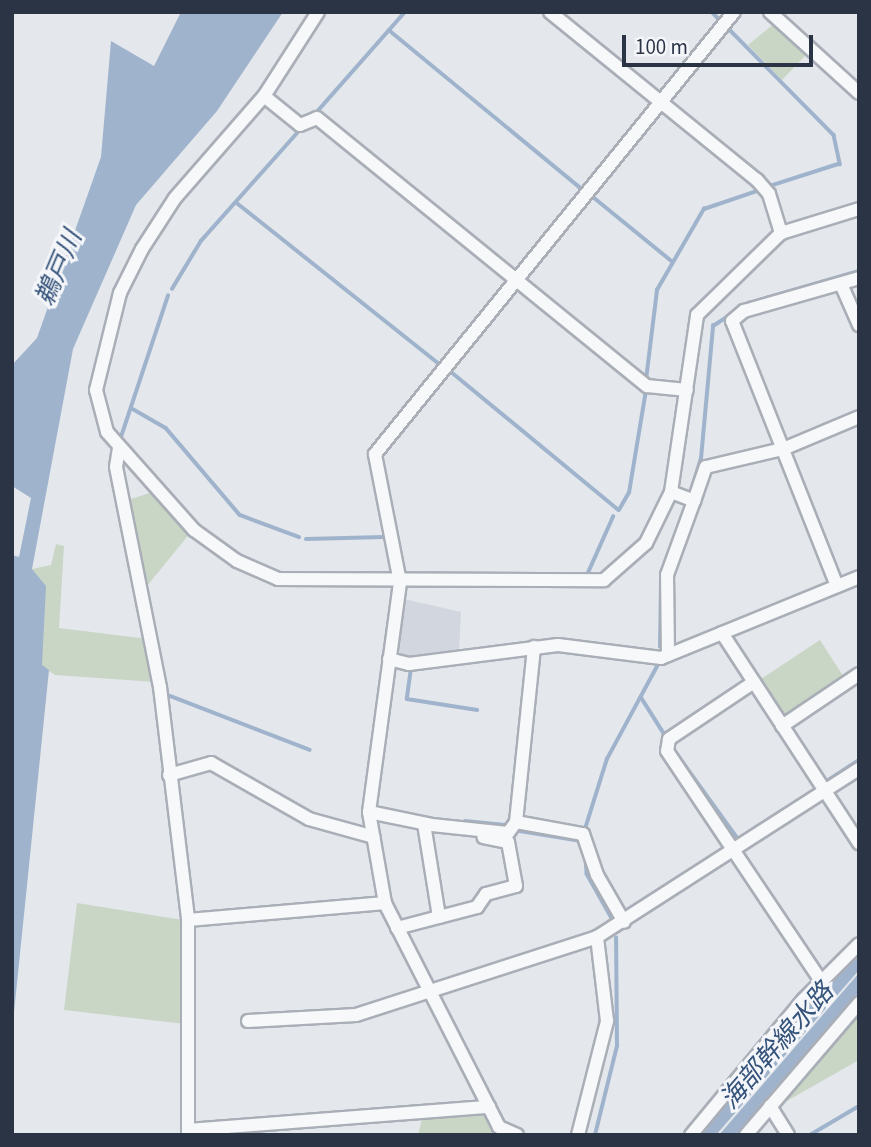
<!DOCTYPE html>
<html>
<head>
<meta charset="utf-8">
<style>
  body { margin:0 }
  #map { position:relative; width:871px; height:1147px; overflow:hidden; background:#e4e7ec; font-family:"Source Sans 3","Noto Sans JP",sans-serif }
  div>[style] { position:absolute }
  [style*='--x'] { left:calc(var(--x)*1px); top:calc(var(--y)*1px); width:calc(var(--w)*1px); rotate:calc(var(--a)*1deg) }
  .built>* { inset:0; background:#d2d6de }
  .green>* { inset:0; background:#c9d6c5 }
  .water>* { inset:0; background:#9fb4cc }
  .stream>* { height:3.5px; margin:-1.75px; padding:0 1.75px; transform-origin:1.75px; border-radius:1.75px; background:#9fb4cc }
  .roads { filter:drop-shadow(2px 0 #a9aeb7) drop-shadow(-2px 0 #a9aeb7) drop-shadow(0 2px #a9aeb7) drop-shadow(0 -2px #a9aeb7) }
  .minor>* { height:12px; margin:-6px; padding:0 6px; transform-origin:6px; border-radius:6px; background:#f7f8fa }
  span { translate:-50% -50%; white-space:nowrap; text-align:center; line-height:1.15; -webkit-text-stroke:6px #f4f6f9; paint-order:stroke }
  .water-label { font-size:26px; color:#34527a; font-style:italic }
  .frame { position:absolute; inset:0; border:14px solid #2b3445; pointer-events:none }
  .scale { position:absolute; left:622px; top:35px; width:191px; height:32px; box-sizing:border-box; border:4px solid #2b3445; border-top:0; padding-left:9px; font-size:21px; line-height:24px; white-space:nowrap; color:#2b3445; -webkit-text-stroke:5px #f4f6f9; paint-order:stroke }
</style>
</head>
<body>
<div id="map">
  <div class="built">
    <i style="clip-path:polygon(404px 599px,461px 612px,459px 650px,403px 656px,396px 648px)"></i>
  </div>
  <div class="green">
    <i style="clip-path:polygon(775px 23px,806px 55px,782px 80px,748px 45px)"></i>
    <i style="clip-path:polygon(153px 492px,191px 532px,147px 586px,128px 500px)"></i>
    <i style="clip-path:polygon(56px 544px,64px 546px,59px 628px,148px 639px,156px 682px,55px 675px,42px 666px,32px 569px,51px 565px)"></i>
    <i style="clip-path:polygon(820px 640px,845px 679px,788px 718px,780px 716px,758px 681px)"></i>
    <i style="clip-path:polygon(77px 903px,183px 920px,185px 1024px,64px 1010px)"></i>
    <i style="clip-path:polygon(859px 1012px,859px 1060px,778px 1106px)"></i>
    <i style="clip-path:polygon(483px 1115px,494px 1128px,490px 1135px,418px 1135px,422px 1119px)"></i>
  </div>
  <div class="water">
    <i style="clip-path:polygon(181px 12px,283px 12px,217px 111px,136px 205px,73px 349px,32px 569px,46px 586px,42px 665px,49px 670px,12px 1032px,12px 555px,19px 557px,31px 498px,12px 486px,12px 365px,37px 338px,101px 157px,111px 41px,154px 66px)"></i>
    <i style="clip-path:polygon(859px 950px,859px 970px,716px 1135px,696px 1135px)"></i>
    <i style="clip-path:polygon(859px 973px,859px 992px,736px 1135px,719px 1135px)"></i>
  </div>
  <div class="stream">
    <i style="--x:712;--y:12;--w:7;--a:45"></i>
    <i style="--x:727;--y:27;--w:152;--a:45.3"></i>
    <i style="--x:834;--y:135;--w:30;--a:78"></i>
    <i style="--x:840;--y:164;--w:72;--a:162.3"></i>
    <i style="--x:389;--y:30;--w:249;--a:39.5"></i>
    <i style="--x:316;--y:113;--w:135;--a:-48.6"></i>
    <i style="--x:592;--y:196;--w:104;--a:39.2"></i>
    <i style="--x:237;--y:203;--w:257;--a:38.5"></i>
    <i style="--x:172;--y:289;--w:56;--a:-58.9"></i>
    <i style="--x:201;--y:241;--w:149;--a:-48.3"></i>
    <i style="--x:449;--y:370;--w:220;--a:39.5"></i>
    <i style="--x:619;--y:510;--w:20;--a:-60"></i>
    <i style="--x:629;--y:493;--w:104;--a:-80.6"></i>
    <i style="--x:646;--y:380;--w:91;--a:-83"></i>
    <i style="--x:657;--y:290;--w:94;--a:-59.9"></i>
    <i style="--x:704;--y:209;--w:59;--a:-18.7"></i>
    <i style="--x:133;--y:409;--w:38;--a:30"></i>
    <i style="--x:166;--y:428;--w:114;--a:49.6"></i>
    <i style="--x:240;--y:515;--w:63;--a:20.4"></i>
    <i style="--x:120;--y:440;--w:152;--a:-71.6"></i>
    <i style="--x:691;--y:491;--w:34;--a:-73"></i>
    <i style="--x:701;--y:459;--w:134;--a:-84.8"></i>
    <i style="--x:713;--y:326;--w:43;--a:-32.6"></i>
    <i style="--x:749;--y:303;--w:115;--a:-16.2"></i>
    <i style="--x:396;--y:537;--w:40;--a:75.6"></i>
    <i style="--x:306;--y:539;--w:78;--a:-1.5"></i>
    <i style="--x:587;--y:575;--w:64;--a:-65.9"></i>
    <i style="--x:660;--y:647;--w:62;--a:-89.1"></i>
    <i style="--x:411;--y:672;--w:27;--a:98"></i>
    <i style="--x:407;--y:699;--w:71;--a:8.9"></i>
    <i style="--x:165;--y:694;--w:155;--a:21.1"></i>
    <i style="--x:641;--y:697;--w:45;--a:57.7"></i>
    <i style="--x:672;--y:747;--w:115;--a:54.2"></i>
    <i style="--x:824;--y:783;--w:42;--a:-33.3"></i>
    <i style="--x:465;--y:821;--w:40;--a:5.7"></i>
    <i style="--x:585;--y:829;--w:73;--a:-72.6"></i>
    <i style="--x:607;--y:759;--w:111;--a:-61.6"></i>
    <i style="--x:520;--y:831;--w:62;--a:9.3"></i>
    <i style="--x:586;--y:858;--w:16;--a:86"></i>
    <i style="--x:587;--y:874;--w:53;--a:60.5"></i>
    <i style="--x:595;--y:1135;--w:92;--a:-76.1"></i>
    <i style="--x:617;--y:1046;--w:108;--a:-90.5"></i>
    <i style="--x:810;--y:1135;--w:57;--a:-30.6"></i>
  </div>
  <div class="roads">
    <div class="minor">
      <i style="--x:318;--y:12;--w:100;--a:122.7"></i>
      <i style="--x:264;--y:96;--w:135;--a:131.1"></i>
      <i style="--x:175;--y:198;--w:61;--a:122.9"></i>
      <i style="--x:142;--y:249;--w:49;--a:116.6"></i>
      <i style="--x:120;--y:293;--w:100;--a:103.9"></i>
      <i style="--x:96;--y:390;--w:43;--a:75.3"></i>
      <i style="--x:107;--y:432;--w:131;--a:48.4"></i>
      <i style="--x:194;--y:530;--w:53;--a:35.8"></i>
      <i style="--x:237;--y:561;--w:45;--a:23.7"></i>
      <i style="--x:278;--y:579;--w:326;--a:0.2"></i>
      <i style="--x:604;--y:580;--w:56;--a:-41.4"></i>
      <i style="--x:646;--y:543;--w:57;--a:-63.9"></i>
      <i style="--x:671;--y:492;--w:179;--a:-81.6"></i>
      <i style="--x:697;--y:315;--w:117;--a:-44.3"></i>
      <i style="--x:781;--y:233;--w:82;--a:-17.1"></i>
      <i style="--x:550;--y:12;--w:267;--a:39.1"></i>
      <i style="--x:757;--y:180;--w:18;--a:49"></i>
      <i style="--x:769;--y:194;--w:41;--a:72.9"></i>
      <i style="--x:770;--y:12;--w:120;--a:42.3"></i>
      <i style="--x:264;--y:96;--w:46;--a:38.9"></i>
      <i style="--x:300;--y:125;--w:18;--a:-22"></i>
      <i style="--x:317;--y:118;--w:425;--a:39.1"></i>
      <i style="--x:647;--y:386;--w:40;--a:5.7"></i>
      <i style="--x:841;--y:284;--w:45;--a:66.3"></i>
      <i style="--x:119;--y:448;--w:19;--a:99"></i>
      <i style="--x:116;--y:467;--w:224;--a:78.7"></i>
      <i style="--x:160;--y:687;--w:235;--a:83.1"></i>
      <i style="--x:188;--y:920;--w:215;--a:90"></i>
      <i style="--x:671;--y:492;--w:25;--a:21"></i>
      <i style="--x:694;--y:501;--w:36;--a:-71"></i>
      <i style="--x:706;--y:467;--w:79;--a:-13.2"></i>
      <i style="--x:783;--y:449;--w:82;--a:-22.8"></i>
      <i style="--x:837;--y:586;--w:285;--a:-111.6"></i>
      <i style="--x:732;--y:321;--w:16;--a:-40"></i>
      <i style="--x:744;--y:311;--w:120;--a:-16"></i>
      <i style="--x:722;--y:633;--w:251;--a:56.9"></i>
      <i style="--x:668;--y:655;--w:80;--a:-90.7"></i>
      <i style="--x:667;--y:575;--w:79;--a:-70"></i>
      <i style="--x:389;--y:659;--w:21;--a:14"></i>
      <i style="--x:409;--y:664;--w:150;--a:-7.3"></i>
      <i style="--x:558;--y:645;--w:104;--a:7.2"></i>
      <i style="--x:661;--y:658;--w:214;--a:-22.2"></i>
      <i style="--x:754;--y:682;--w:102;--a:146.2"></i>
      <i style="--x:669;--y:739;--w:12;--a:99"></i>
      <i style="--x:667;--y:751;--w:277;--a:56.2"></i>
      <i style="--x:782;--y:726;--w:93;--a:-34"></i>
      <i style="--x:169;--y:775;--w:44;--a:-15.9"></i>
      <i style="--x:211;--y:763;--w:113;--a:29.7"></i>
      <i style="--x:309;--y:819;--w:67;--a:15.5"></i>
      <i style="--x:369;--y:812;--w:64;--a:11.7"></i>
      <i style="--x:432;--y:825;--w:76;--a:6"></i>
      <i style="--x:508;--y:833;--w:14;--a:-54"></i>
      <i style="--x:516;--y:822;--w:68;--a:10.2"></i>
      <i style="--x:583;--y:834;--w:43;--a:71.1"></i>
      <i style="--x:597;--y:875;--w:54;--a:60.1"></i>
      <i style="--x:516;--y:822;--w:176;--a:-84.1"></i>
      <i style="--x:424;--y:824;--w:94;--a:80.8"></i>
      <i style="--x:188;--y:920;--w:198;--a:-4.9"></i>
      <i style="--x:397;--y:928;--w:83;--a:-14.7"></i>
      <i style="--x:477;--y:907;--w:16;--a:-55"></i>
      <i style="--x:486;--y:894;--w:31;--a:-15"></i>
      <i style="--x:516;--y:886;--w:45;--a:-100.3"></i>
      <i style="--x:508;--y:842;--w:25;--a:-169"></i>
      <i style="--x:248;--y:1021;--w:108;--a:-3.2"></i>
      <i style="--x:356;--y:1015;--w:253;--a:-17.9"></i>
      <i style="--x:770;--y:1106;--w:34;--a:58"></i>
      <i style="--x:188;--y:1130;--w:302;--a:-4.4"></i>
      <i style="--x:517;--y:1135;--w:20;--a:-156"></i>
      <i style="--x:499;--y:1127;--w:251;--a:-117"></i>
      <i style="--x:385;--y:903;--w:92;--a:-100"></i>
      <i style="--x:369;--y:812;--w:232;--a:-82.3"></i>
      <i style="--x:400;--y:582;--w:130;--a:-101.1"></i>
      <i style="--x:375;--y:454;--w:569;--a:-50.92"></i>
      <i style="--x:578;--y:1135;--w:118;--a:-75.7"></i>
      <i style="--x:607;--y:1021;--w:85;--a:-96.8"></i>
      <i style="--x:597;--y:937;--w:311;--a:-32.7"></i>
      <i style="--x:691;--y:1135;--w:175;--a:-50.3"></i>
      <i style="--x:803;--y:1000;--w:79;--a:-45"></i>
      <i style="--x:746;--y:1135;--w:174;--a:-49.4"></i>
    </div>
  </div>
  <div class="water-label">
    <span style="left:59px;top:268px;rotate:-67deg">鵜戸川</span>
    <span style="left:777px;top:1046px;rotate:-49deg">海部幹線水路</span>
  </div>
  <div class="frame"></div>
  <div class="scale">100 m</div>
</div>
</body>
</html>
